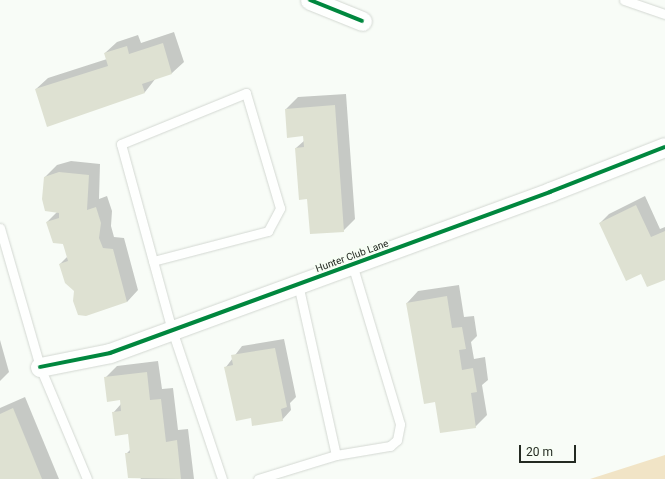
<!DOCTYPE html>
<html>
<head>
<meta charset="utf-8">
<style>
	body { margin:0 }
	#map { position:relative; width:665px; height:479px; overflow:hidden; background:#f8fcf7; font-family:Roboto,sans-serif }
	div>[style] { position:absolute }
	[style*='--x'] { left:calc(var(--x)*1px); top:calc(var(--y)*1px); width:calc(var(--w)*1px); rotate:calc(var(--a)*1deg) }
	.green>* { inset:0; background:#f1e4c6 }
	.shadow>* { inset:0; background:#0003 }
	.building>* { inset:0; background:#dee1d2 }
	.roads { filter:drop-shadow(0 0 1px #d3d8d2) drop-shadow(0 0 1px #d3d8d2) }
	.service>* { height:9px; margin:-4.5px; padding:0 4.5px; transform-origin:4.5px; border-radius:4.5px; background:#fefffe }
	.minor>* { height:19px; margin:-9.5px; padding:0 9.5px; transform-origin:9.5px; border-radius:9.5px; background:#fefffe }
	.cycleway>* { height:4px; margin:-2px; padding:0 2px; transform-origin:2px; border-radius:2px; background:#00873e }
	span { translate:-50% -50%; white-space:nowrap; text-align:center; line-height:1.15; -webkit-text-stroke:4px #f7fef5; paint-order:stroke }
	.street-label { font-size:10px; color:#242a22 }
	.scale { position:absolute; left:519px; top:445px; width:57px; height:18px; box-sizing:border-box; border:2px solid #242a22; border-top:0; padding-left:5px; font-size:12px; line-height:14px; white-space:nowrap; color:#242a22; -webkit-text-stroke:3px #f7fef5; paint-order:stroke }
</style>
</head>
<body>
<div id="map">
	<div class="green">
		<i style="clip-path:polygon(665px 455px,665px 479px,590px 479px)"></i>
	</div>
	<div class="shadow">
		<i style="clip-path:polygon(174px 32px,184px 62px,172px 73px,156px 78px,145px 92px,48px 125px,36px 89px,48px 78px,107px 59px,105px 53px,117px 42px,138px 35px,141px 43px)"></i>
		<i style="clip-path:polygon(346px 94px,355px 219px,343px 231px,308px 198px,296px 148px,305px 140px,304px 135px,286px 109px,298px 97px)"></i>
		<i style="clip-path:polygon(71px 161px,100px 164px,99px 199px,107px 196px,112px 211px,111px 226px,114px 237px,124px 238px,138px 290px,127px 302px,75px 291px,60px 264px,68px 256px,63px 243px,47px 222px,58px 211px,45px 177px,57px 165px)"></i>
		<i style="clip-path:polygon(645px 196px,660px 229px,665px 227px,665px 279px,641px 272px,600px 223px,609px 214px)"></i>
		<i style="clip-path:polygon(459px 285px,464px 317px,474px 316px,477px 336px,471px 342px,474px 359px,485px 357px,488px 380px,482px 385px,487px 415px,475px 427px,436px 401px,407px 303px,418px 291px)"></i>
		<i style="clip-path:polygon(284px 339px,296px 397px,290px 403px,291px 410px,282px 420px,252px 417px,226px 367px,242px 346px)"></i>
		<i style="clip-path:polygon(0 340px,9px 372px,0 381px)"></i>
		<i style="clip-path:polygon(158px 361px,162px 389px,173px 388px,178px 430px,188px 429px,194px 479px,141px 479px,126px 454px,131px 449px,129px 433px,113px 413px,121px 404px,121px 399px,105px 378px,117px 366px)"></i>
		<i style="clip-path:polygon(25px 397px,59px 479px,0 479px,0 408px)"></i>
	</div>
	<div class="building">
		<i style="clip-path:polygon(163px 43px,172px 74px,142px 84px,145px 93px,47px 127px,35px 89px,108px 66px,104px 53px,127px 46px,129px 54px)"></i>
		<i style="clip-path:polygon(335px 105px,344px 232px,310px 234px,307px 199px,299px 200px,295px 148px,304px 147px,303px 136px,287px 138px,285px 109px)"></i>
		<i style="clip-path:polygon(59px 172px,89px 175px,87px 210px,96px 207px,101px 223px,99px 238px,103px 248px,113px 249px,127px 302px,86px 316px,78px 315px,73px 301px,74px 291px,65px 283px,59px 264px,68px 261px,63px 244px,53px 243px,46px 222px,59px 218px,59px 213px,45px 211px,42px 199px,44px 177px)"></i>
		<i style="clip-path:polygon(636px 205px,651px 237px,665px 231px,665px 280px,647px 287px,641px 274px,626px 281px,599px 223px)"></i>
		<i style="clip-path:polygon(447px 296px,452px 328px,462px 327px,466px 349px,459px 350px,462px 370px,473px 368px,477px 392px,471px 393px,476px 428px,440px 433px,435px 402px,424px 404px,406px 303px)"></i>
		<i style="clip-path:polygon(275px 348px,287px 407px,281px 409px,283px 421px,252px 426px,251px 418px,236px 421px,224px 367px,233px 365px,231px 355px)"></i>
		<i style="clip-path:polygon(147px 372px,150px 400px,161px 399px,166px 442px,177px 440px,181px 479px,128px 478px,125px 453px,130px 453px,128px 434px,115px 436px,112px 412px,121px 411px,120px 400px,107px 402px,104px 377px)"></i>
		<i style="clip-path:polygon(13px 408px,27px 442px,42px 479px,0 479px,0 414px)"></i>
	</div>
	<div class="roads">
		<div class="service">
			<i style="--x:624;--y:0;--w:43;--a:18.9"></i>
			<i style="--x:0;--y:228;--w:145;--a:73.9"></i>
			<i style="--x:40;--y:367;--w:121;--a:67.2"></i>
			<i style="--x:153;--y:261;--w:119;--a:-14.6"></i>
			<i style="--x:268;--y:231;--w:26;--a:-62"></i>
			<i style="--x:280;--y:208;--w:120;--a:-106.5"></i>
			<i style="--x:246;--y:93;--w:135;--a:157.8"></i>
			<i style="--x:121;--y:144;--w:193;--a:74.7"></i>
			<i style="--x:172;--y:330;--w:157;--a:71.4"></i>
			<i style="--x:298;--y:284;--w:175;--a:77.5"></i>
			<i style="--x:258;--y:479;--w:82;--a:-17.1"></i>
			<i style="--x:336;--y:455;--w:55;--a:-9.5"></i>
			<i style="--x:390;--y:446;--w:9;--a:-41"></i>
			<i style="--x:397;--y:440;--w:16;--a:-79"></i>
			<i style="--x:400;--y:424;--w:167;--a:-106.7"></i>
		</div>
		<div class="minor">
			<i style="--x:310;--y:0;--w:56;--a:22"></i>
			<i style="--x:40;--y:367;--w:71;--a:-11.3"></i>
			<i style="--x:110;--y:353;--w:469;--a:-20.1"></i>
			<i style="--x:550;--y:192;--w:123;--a:-21.4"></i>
		</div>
	</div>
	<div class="cycleway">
		<i style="--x:310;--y:0;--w:56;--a:22"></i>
		<i style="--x:40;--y:367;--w:71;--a:-11.3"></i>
		<i style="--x:110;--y:353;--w:469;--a:-20.1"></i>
		<i style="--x:550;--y:192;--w:123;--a:-21.4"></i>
	</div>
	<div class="street-label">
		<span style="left:352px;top:256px;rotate:-20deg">Hunter Club Lane</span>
	</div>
	<div class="scale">20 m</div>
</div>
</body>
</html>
